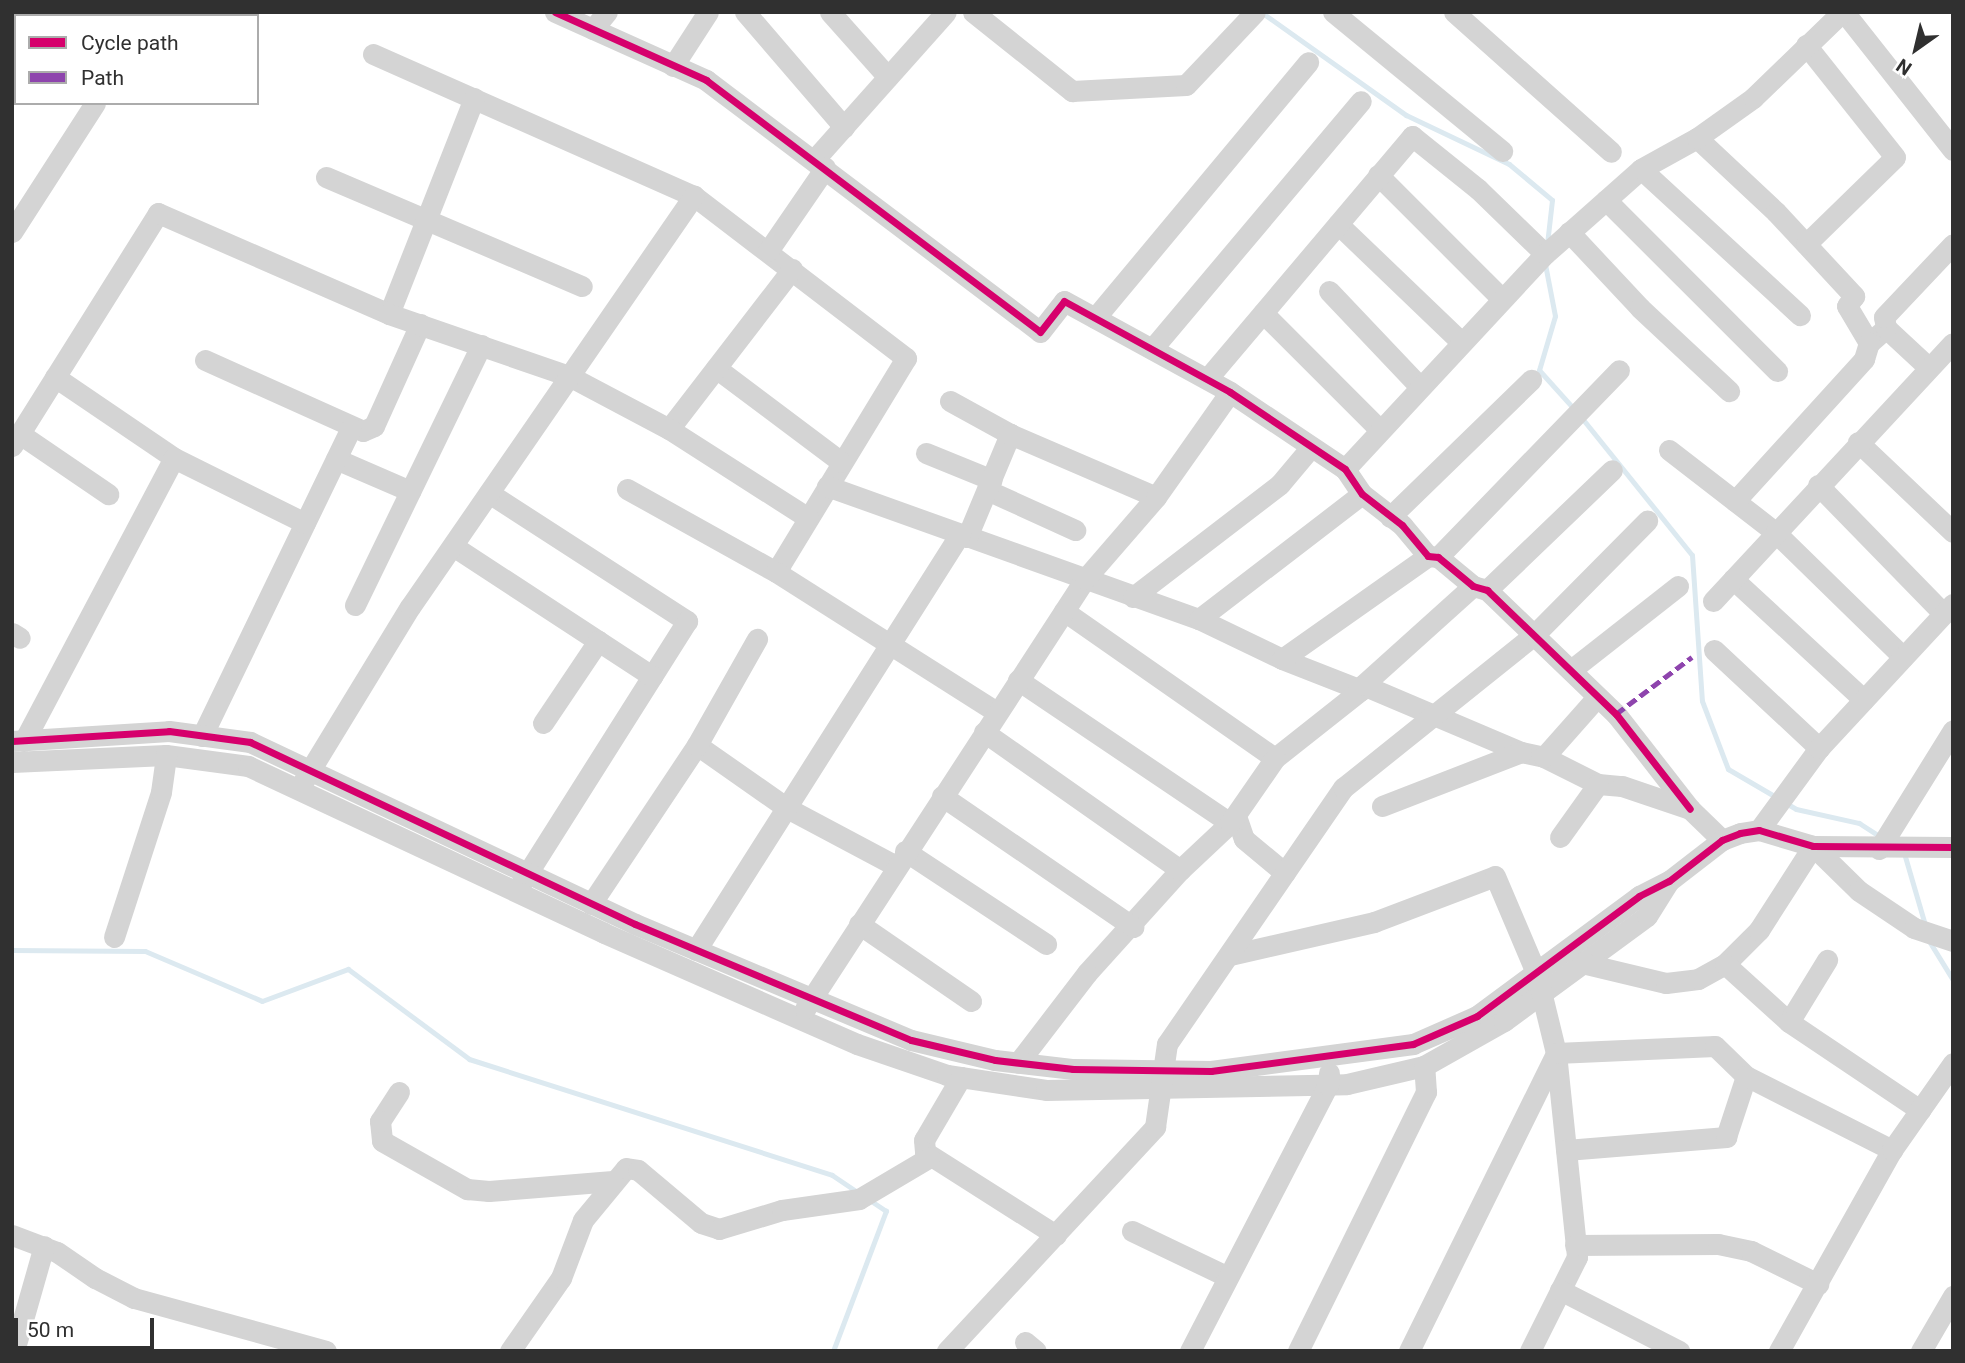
<!DOCTYPE html>
<html>
<head>
<meta charset="utf-8">
<style>
	body { margin:0 }
	#map { position:relative; width:1965px; height:1363px; overflow:hidden; background:#fff; font-family:Roboto,sans-serif }
	div>[style] { position:absolute }
	[style*='--x'] { left:calc(var(--x)*1px); top:calc(var(--y)*1px); width:calc(var(--w)*1px); rotate:calc(var(--a)*1deg) }
	.stream>* { height:5px; margin:-2.5px; padding:0 2.5px; transform-origin:2.5px; border-radius:2.5px; background:#dce9f0 }
	.minor>* { height:21px; margin:-10.5px; padding:0 10.5px; transform-origin:10.5px; border-radius:10.5px; background:#d4d4d4 }
	.quiet>* { height:5px; margin-top:-2.5px; transform-origin:0; background:repeating-linear-gradient(90deg,#8e44ad 0 10px,transparent 0 15px) }
	.cycleway>* { height:7px; margin:-3.5px; padding:0 3.5px; transform-origin:3.5px; border-radius:3.5px; background:#d6006c }
	span { translate:-50% -50%; white-space:nowrap; text-align:center; line-height:1.15; -webkit-text-stroke:7px #fff; paint-order:stroke }
	.frame { position:absolute; inset:0; border:14px solid #303030; pointer-events:none }
	.legend { position:absolute; left:14px; top:14px; width:245px; height:91px; box-sizing:border-box; background:#fff; border:2px solid #acacac; margin:0; padding:9px 12px; list-style:none; font-size:21px; color:#303030 }
	.legend li { display:flex; align-items:center; gap:14px; height:35px }
	.legend b { width:35px; border:2px solid #acacac }
	.north { position:absolute; left:1881px; top:14px; width:70px; height:70px; -webkit-text-stroke:5px #fff; paint-order:stroke; rotate:214deg; font-size:19px; font-weight:700; line-height:28px; text-align:center; color:#303030 }
	.north::after { content:''; display:block; margin:auto; width:24px; height:32px; background:#303030; clip-path:polygon(50% 0,100% 100%,50% 72%,0 100%) }
	.scale { position:absolute; left:14px; top:1318px; width:140px; height:32px; box-sizing:border-box; border:4px solid #303030; border-top:0; padding-left:9px; font-size:21px; line-height:24px; white-space:nowrap; color:#303030; -webkit-text-stroke:5px #fff; paint-order:stroke }
</style>
</head>
<body>
<div id="map">
	<div class="stream">
		<i style="--x:1261;--y:12;--w:178;--a:35.4"></i>
		<i style="--x:1406;--y:115;--w:114;--a:25.4"></i>
		<i style="--x:1509;--y:164;--w:56;--a:39.9"></i>
		<i style="--x:1552;--y:200;--w:44;--a:96.5"></i>
		<i style="--x:1545;--y:264;--w:53;--a:79.1"></i>
		<i style="--x:1555;--y:316;--w:56;--a:106.5"></i>
		<i style="--x:1539;--y:370;--w:52;--a:48.1"></i>
		<i style="--x:1581;--y:417;--w:177;--a:51.2"></i>
		<i style="--x:1692;--y:555;--w:146;--a:86.1"></i>
		<i style="--x:1702;--y:701;--w:73;--a:69.1"></i>
		<i style="--x:1728;--y:769;--w:56;--a:30.3"></i>
		<i style="--x:1784;--y:802;--w:14;--a:30"></i>
		<i style="--x:1796;--y:809;--w:65;--a:12.5"></i>
		<i style="--x:1859;--y:823;--w:27;--a:33"></i>
		<i style="--x:1904;--y:853;--w:75;--a:73.7"></i>
		<i style="--x:1929;--y:941;--w:46;--a:58.4"></i>
		<i style="--x:12;--y:950;--w:133;--a:0.4"></i>
		<i style="--x:145;--y:951;--w:127;--a:23.1"></i>
		<i style="--x:262;--y:1001;--w:92;--a:-20.4"></i>
		<i style="--x:348;--y:969;--w:151;--a:36.6"></i>
		<i style="--x:469;--y:1059;--w:381;--a:17.7"></i>
		<i style="--x:832;--y:1175;--w:30;--a:34"></i>
		<i style="--x:833;--y:1351;--w:150;--a:-69.3"></i>
		<i style="--x:886;--y:1211;--w:22;--a:-146"></i>
	</div>
	<div class="minor">
		<i style="--x:555;--y:12;--w:166;--a:24.2"></i>
		<i style="--x:706;--y:80;--w:418;--a:37"></i>
		<i style="--x:1040;--y:332;--w:39;--a:-52"></i>
		<i style="--x:1064;--y:301;--w:189;--a:28.7"></i>
		<i style="--x:1230;--y:392;--w:138;--a:33.8"></i>
		<i style="--x:1345;--y:469;--w:30;--a:56"></i>
		<i style="--x:1362;--y:494;--w:51;--a:37.8"></i>
		<i style="--x:1402;--y:525;--w:40;--a:50"></i>
		<i style="--x:1428;--y:556;--w:10;--a:6"></i>
		<i style="--x:1438;--y:557;--w:45;--a:39.6"></i>
		<i style="--x:1473;--y:586;--w:15;--a:16"></i>
		<i style="--x:1487;--y:590;--w:179;--a:43.9"></i>
		<i style="--x:1616;--y:714;--w:120;--a:52.1"></i>
		<i style="--x:745;--y:12;--w:152;--a:49.3"></i>
		<i style="--x:830;--y:12;--w:87;--a:48.3"></i>
		<i style="--x:973;--y:12;--w:127;--a:38.6"></i>
		<i style="--x:1072;--y:91;--w:114;--a:-3"></i>
		<i style="--x:1186;--y:85;--w:100;--a:-46.6"></i>
		<i style="--x:1333;--y:12;--w:219;--a:39.4"></i>
		<i style="--x:1454;--y:12;--w:210;--a:41.7"></i>
		<i style="--x:1844;--y:12;--w:176;--a:51.7"></i>
		<i style="--x:151;--y:16;--w:4;--a:-63"></i>
		<i style="--x:593;--y:29;--w:22;--a:-51"></i>
		<i style="--x:373;--y:54;--w:351;--a:23.9"></i>
		<i style="--x:694;--y:196;--w:267;--a:37.4"></i>
		<i style="--x:906;--y:358;--w:250;--a:121.3"></i>
		<i style="--x:673;--y:66;--w:64;--a:-57.1"></i>
		<i style="--x:1697;--y:138;--w:108;--a:43.1"></i>
		<i style="--x:1776;--y:212;--w:115;--a:47.1"></i>
		<i style="--x:1854;--y:296;--w:12;--a:125"></i>
		<i style="--x:1847;--y:306;--w:43;--a:59.3"></i>
		<i style="--x:1869;--y:343;--w:23;--a:-41"></i>
		<i style="--x:1886;--y:328;--w:57;--a:42.9"></i>
		<i style="--x:814;--y:160;--w:198;--a:-48.3"></i>
		<i style="--x:1641;--y:169;--w:216;--a:42.6"></i>
		<i style="--x:1378;--y:175;--w:174;--a:45"></i>
		<i style="--x:326;--y:177;--w:278;--a:23.1"></i>
		<i style="--x:1606;--y:200;--w:242;--a:45"></i>
		<i style="--x:1338;--y:224;--w:170;--a:43.8"></i>
		<i style="--x:12;--y:232;--w:153;--a:-57.2"></i>
		<i style="--x:1569;--y:232;--w:104;--a:46.9"></i>
		<i style="--x:1640;--y:308;--w:122;--a:43"></i>
		<i style="--x:1806;--y:244;--w:124;--a:-44.3"></i>
		<i style="--x:1895;--y:157;--w:143;--a:-128.5"></i>
		<i style="--x:768;--y:251;--w:101;--a:-55.5"></i>
		<i style="--x:1329;--y:291;--w:132;--a:46.5"></i>
		<i style="--x:1263;--y:313;--w:165;--a:45"></i>
		<i style="--x:389;--y:314;--w:232;--a:-68.5"></i>
		<i style="--x:1095;--y:318;--w:333;--a:-50.2"></i>
		<i style="--x:1886;--y:328;--w:11;--a:-100"></i>
		<i style="--x:1884;--y:317;--w:100;--a:-46.6"></i>
		<i style="--x:1152;--y:349;--w:324;--a:-49.9"></i>
		<i style="--x:205;--y:360;--w:173;--a:24.2"></i>
		<i style="--x:363;--y:431;--w:12;--a:-24"></i>
		<i style="--x:374;--y:426;--w:112;--a:-65.7"></i>
		<i style="--x:716;--y:368;--w:156;--a:36.9"></i>
		<i style="--x:55;--y:377;--w:144;--a:34.2"></i>
		<i style="--x:1207;--y:379;--w:318;--a:-49.8"></i>
		<i style="--x:1412;--y:136;--w:85;--a:38.8"></i>
		<i style="--x:1478;--y:189;--w:93;--a:44.1"></i>
		<i style="--x:950;--y:401;--w:68;--a:28.8"></i>
		<i style="--x:669;--y:429;--w:202;--a:-52.4"></i>
		<i style="--x:20;--y:434;--w:107;--a:34.3"></i>
		<i style="--x:1858;--y:442;--w:131;--a:43.5"></i>
		<i style="--x:12;--y:446;--w:275;--a:-57.9"></i>
		<i style="--x:158;--y:213;--w:252;--a:23.6"></i>
		<i style="--x:389;--y:314;--w:190;--a:19"></i>
		<i style="--x:569;--y:376;--w:113;--a:27.9"></i>
		<i style="--x:669;--y:429;--w:165;--a:32.6"></i>
		<i style="--x:1669;--y:450;--w:134;--a:37.7"></i>
		<i style="--x:1775;--y:532;--w:179;--a:44.3"></i>
		<i style="--x:926;--y:453;--w:71;--a:22.2"></i>
		<i style="--x:336;--y:459;--w:81;--a:23.4"></i>
		<i style="--x:1345;--y:469;--w:294;--a:-47.1"></i>
		<i style="--x:1545;--y:254;--w:128;--a:-41.5"></i>
		<i style="--x:1641;--y:169;--w:64;--a:-29"></i>
		<i style="--x:1697;--y:138;--w:69;--a:-35.5"></i>
		<i style="--x:1753;--y:98;--w:124;--a:-44"></i>
		<i style="--x:1818;--y:485;--w:180;--a:45.7"></i>
		<i style="--x:827;--y:486;--w:395;--a:19.7"></i>
		<i style="--x:1199;--y:619;--w:92;--a:25.7"></i>
		<i style="--x:1282;--y:659;--w:85;--a:21.4"></i>
		<i style="--x:1361;--y:690;--w:5;--a:-68"></i>
		<i style="--x:1363;--y:685;--w:172;--a:23"></i>
		<i style="--x:1521;--y:752;--w:24;--a:12"></i>
		<i style="--x:1544;--y:757;--w:60;--a:26.6"></i>
		<i style="--x:1598;--y:784;--w:24;--a:5"></i>
		<i style="--x:1622;--y:786;--w:72;--a:18.7"></i>
		<i style="--x:1690;--y:809;--w:45;--a:44.1"></i>
		<i style="--x:627;--y:489;--w:171;--a:29.1"></i>
		<i style="--x:776;--y:572;--w:262;--a:32.4"></i>
		<i style="--x:987;--y:490;--w:97;--a:24.4"></i>
		<i style="--x:489;--y:493;--w:236;--a:32.9"></i>
		<i style="--x:687;--y:621;--w:311;--a:122.3"></i>
		<i style="--x:1735;--y:501;--w:192;--a:-47.7"></i>
		<i style="--x:1864;--y:359;--w:17;--a:-73"></i>
		<i style="--x:1390;--y:517;--w:197;--a:-44.2"></i>
		<i style="--x:967;--y:537;--w:112;--a:-67.3"></i>
		<i style="--x:1010;--y:434;--w:159;--a:23.3"></i>
		<i style="--x:453;--y:546;--w:238;--a:33.2"></i>
		<i style="--x:1438;--y:557;--w:260;--a:-45.9"></i>
		<i style="--x:1733;--y:579;--w:178;--a:42.7"></i>
		<i style="--x:1487;--y:590;--w:173;--a:-43.8"></i>
		<i style="--x:1133;--y:597;--w:185;--a:-37.5"></i>
		<i style="--x:1280;--y:484;--w:48;--a:-50"></i>
		<i style="--x:1713;--y:601;--w:352;--a:-47.1"></i>
		<i style="--x:355;--y:605;--w:289;--a:-64.1"></i>
		<i style="--x:1064;--y:611;--w:257;--a:34.9"></i>
		<i style="--x:1275;--y:758;--w:110;--a:-38.3"></i>
		<i style="--x:1199;--y:619;--w:205;--a:-37.5"></i>
		<i style="--x:12;--y:633;--w:9;--a:32"></i>
		<i style="--x:1714;--y:650;--w:144;--a:43"></i>
		<i style="--x:1282;--y:659;--w:179;--a:-35.2"></i>
		<i style="--x:1571;--y:670;--w:136;--a:-38.1"></i>
		<i style="--x:1018;--y:680;--w:256;--a:34"></i>
		<i style="--x:1230;--y:823;--w:9;--a:-49"></i>
		<i style="--x:1236;--y:816;--w:24;--a:71"></i>
		<i style="--x:1244;--y:839;--w:53;--a:39.7"></i>
		<i style="--x:1363;--y:685;--w:148;--a:-42"></i>
		<i style="--x:543;--y:723;--w:99;--a:-56.1"></i>
		<i style="--x:984;--y:732;--w:240;--a:35.1"></i>
		<i style="--x:1180;--y:870;--w:139;--a:132.1"></i>
		<i style="--x:1087;--y:973;--w:113;--a:127.5"></i>
		<i style="--x:202;--y:736;--w:342;--a:-64.2"></i>
		<i style="--x:12;--y:741;--w:157;--a:-3.6"></i>
		<i style="--x:169;--y:731;--w:82;--a:7.7"></i>
		<i style="--x:250;--y:742;--w:426;--a:25.3"></i>
		<i style="--x:635;--y:924;--w:299;--a:22.8"></i>
		<i style="--x:911;--y:1040;--w:86;--a:13.4"></i>
		<i style="--x:995;--y:1060;--w:79;--a:6.6"></i>
		<i style="--x:1073;--y:1069;--w:138;--a:0.8"></i>
		<i style="--x:1211;--y:1071;--w:204;--a:-7.6"></i>
		<i style="--x:1413;--y:1044;--w:70;--a:-23.6"></i>
		<i style="--x:1477;--y:1016;--w:202;--a:-36.5"></i>
		<i style="--x:1639;--y:896;--w:34;--a:-27"></i>
		<i style="--x:1669;--y:881;--w:67;--a:-37.7"></i>
		<i style="--x:1722;--y:840;--w:19;--a:-21"></i>
		<i style="--x:1740;--y:833;--w:19;--a:-9"></i>
		<i style="--x:1759;--y:830;--w:56;--a:16.5"></i>
		<i style="--x:1813;--y:846;--w:140;--a:0.4"></i>
		<i style="--x:24;--y:741;--w:320;--a:-62.1"></i>
		<i style="--x:174;--y:458;--w:146;--a:26.4"></i>
		<i style="--x:697;--y:745;--w:110;--a:35"></i>
		<i style="--x:787;--y:808;--w:123;--a:28"></i>
		<i style="--x:1544;--y:757;--w:80;--a:-48.5"></i>
		<i style="--x:12;--y:762;--w:154;--a:-2.6"></i>
		<i style="--x:166;--y:755;--w:83;--a:7.6"></i>
		<i style="--x:248;--y:766;--w:393;--a:25.1"></i>
		<i style="--x:604;--y:933;--w:276;--a:23.7"></i>
		<i style="--x:857;--y:1044;--w:95;--a:19"></i>
		<i style="--x:947;--y:1075;--w:100;--a:8.6"></i>
		<i style="--x:1046;--y:1090;--w:301;--a:-1.1"></i>
		<i style="--x:1347;--y:1084;--w:79;--a:-13.2"></i>
		<i style="--x:1424;--y:1066;--w:92;--a:-29.4"></i>
		<i style="--x:1504;--y:1021;--w:177;--a:-36.3"></i>
		<i style="--x:1647;--y:916;--w:39;--a:-58"></i>
		<i style="--x:303;--y:782;--w:205;--a:-58.6"></i>
		<i style="--x:410;--y:607;--w:500;--a:-55.4"></i>
		<i style="--x:942;--y:796;--w:232;--a:34.4"></i>
		<i style="--x:1382;--y:806;--w:149;--a:-21.2"></i>
		<i style="--x:1759;--y:830;--w:102;--a:-53.8"></i>
		<i style="--x:1819;--y:748;--w:197;--a:-47.1"></i>
		<i style="--x:1560;--y:837;--w:65;--a:-54.4"></i>
		<i style="--x:1879;--y:849;--w:140;--a:-58.1"></i>
		<i style="--x:905;--y:851;--w:169;--a:33.4"></i>
		<i style="--x:1180;--y:870;--w:69;--a:-43.2"></i>
		<i style="--x:1230;--y:823;--w:79;--a:-55.3"></i>
		<i style="--x:591;--y:904;--w:191;--a:-56.3"></i>
		<i style="--x:697;--y:745;--w:122;--a:-60.5"></i>
		<i style="--x:859;--y:924;--w:136;--a:34.5"></i>
		<i style="--x:114;--y:937;--w:152;--a:-72"></i>
		<i style="--x:161;--y:792;--w:37;--a:-82"></i>
		<i style="--x:696;--y:950;--w:493;--a:-57.6"></i>
		<i style="--x:1230;--y:955;--w:148;--a:-12.9"></i>
		<i style="--x:1374;--y:922;--w:129;--a:-20.8"></i>
		<i style="--x:1495;--y:876;--w:108;--a:67"></i>
		<i style="--x:1537;--y:975;--w:80;--a:76.3"></i>
		<i style="--x:1556;--y:1053;--w:205;--a:84.1"></i>
		<i style="--x:1577;--y:1257;--w:105;--a:116.6"></i>
		<i style="--x:1582;--y:963;--w:86;--a:13.4"></i>
		<i style="--x:1666;--y:983;--w:32;--a:-7"></i>
		<i style="--x:1698;--y:979;--w:31;--a:-29"></i>
		<i style="--x:1725;--y:964;--w:48;--a:-45"></i>
		<i style="--x:1759;--y:930;--w:100;--a:-57.3"></i>
		<i style="--x:1813;--y:846;--w:64;--a:44.4"></i>
		<i style="--x:1859;--y:891;--w:66;--a:33.9"></i>
		<i style="--x:1914;--y:928;--w:41;--a:18.4"></i>
		<i style="--x:1725;--y:964;--w:86;--a:42.2"></i>
		<i style="--x:1789;--y:1022;--w:73;--a:-58.5"></i>
		<i style="--x:805;--y:1009;--w:513;--a:-56.93"></i>
		<i style="--x:1085;--y:579;--w:108;--a:-49.1"></i>
		<i style="--x:1156;--y:497;--w:128;--a:-54.8"></i>
		<i style="--x:1789;--y:1022;--w:158;--a:33.9"></i>
		<i style="--x:961;--y:1077;--w:73;--a:120.4"></i>
		<i style="--x:924;--y:1140;--w:12;--a:85"></i>
		<i style="--x:925;--y:1152;--w:155;--a:32.4"></i>
		<i style="--x:399;--y:1092;--w:35;--a:123"></i>
		<i style="--x:380;--y:1121;--w:20;--a:84"></i>
		<i style="--x:382;--y:1141;--w:98;--a:29.5"></i>
		<i style="--x:467;--y:1189;--w:22;--a:5"></i>
		<i style="--x:489;--y:1191;--w:124;--a:-4.6"></i>
		<i style="--x:1566;--y:1150;--w:161;--a:-4.6"></i>
		<i style="--x:1726;--y:1137;--w:64;--a:-71.8"></i>
		<i style="--x:1132;--y:1231;--w:106;--a:25.6"></i>
		<i style="--x:12;--y:1235;--w:48;--a:20.7"></i>
		<i style="--x:57;--y:1252;--w:46;--a:34.4"></i>
		<i style="--x:95;--y:1278;--w:44;--a:27.1"></i>
		<i style="--x:134;--y:1298;--w:199;--a:15.4"></i>
		<i style="--x:1575;--y:1245;--w:143;--a:-0.4"></i>
		<i style="--x:1718;--y:1244;--w:34;--a:12"></i>
		<i style="--x:1751;--y:1251;--w:75;--a:26.2"></i>
		<i style="--x:1560;--y:1290;--w:134;--a:27.1"></i>
		<i style="--x:1025;--y:1342;--w:14;--a:39"></i>
		<i style="--x:14;--y:1351;--w:109;--a:-74.1"></i>
		<i style="--x:510;--y:1351;--w:89;--a:-55.1"></i>
		<i style="--x:561;--y:1278;--w:62;--a:-69.2"></i>
		<i style="--x:583;--y:1220;--w:67;--a:-50.4"></i>
		<i style="--x:626;--y:1168;--w:12;--a:9"></i>
		<i style="--x:638;--y:1170;--w:82;--a:40.1"></i>
		<i style="--x:701;--y:1223;--w:19;--a:18"></i>
		<i style="--x:719;--y:1229;--w:66;--a:-16.8"></i>
		<i style="--x:782;--y:1210;--w:78;--a:-8.1"></i>
		<i style="--x:859;--y:1199;--w:82;--a:-30.6"></i>
		<i style="--x:947;--y:1351;--w:306;--a:-47.1"></i>
		<i style="--x:1155;--y:1127;--w:84;--a:-81.8"></i>
		<i style="--x:1167;--y:1044;--w:311;--a:-55.5"></i>
		<i style="--x:1343;--y:788;--w:245;--a:-38.7"></i>
		<i style="--x:1534;--y:635;--w:161;--a:-45.3"></i>
		<i style="--x:1190;--y:1351;--w:300;--a:-62.6"></i>
		<i style="--x:1328;--y:1085;--w:12;--a:-85"></i>
		<i style="--x:1298;--y:1351;--w:289;--a:-63.7"></i>
		<i style="--x:1426;--y:1092;--w:26;--a:-94"></i>
		<i style="--x:1409;--y:1351;--w:332;--a:-63.7"></i>
		<i style="--x:1556;--y:1053;--w:159;--a:-2.5"></i>
		<i style="--x:1715;--y:1046;--w:43;--a:44.1"></i>
		<i style="--x:1746;--y:1076;--w:164;--a:26.9"></i>
		<i style="--x:1779;--y:1351;--w:231;--a:-60.7"></i>
		<i style="--x:1892;--y:1150;--w:106;--a:-55"></i>
		<i style="--x:1921;--y:1351;--w:64;--a:-59.8"></i>
	</div>
	<div class="quiet">
		<i style="--x:1616;--y:714;--w:95;--a:-36.9"></i>
	</div>
	<div class="cycleway">
		<i style="--x:555;--y:12;--w:166;--a:24.2"></i>
		<i style="--x:706;--y:80;--w:418;--a:37"></i>
		<i style="--x:1040;--y:332;--w:39;--a:-52"></i>
		<i style="--x:1064;--y:301;--w:189;--a:28.7"></i>
		<i style="--x:1230;--y:392;--w:138;--a:33.8"></i>
		<i style="--x:1345;--y:469;--w:30;--a:56"></i>
		<i style="--x:1362;--y:494;--w:51;--a:37.8"></i>
		<i style="--x:1402;--y:525;--w:40;--a:50"></i>
		<i style="--x:1428;--y:556;--w:10;--a:6"></i>
		<i style="--x:1438;--y:557;--w:45;--a:39.6"></i>
		<i style="--x:1473;--y:586;--w:15;--a:16"></i>
		<i style="--x:1487;--y:590;--w:179;--a:43.9"></i>
		<i style="--x:1616;--y:714;--w:120;--a:52.1"></i>
		<i style="--x:12;--y:741;--w:157;--a:-3.6"></i>
		<i style="--x:169;--y:731;--w:82;--a:7.7"></i>
		<i style="--x:250;--y:742;--w:426;--a:25.3"></i>
		<i style="--x:635;--y:924;--w:299;--a:22.8"></i>
		<i style="--x:911;--y:1040;--w:86;--a:13.4"></i>
		<i style="--x:995;--y:1060;--w:79;--a:6.6"></i>
		<i style="--x:1073;--y:1069;--w:138;--a:0.8"></i>
		<i style="--x:1211;--y:1071;--w:204;--a:-7.6"></i>
		<i style="--x:1413;--y:1044;--w:70;--a:-23.6"></i>
		<i style="--x:1477;--y:1016;--w:202;--a:-36.5"></i>
		<i style="--x:1639;--y:896;--w:34;--a:-27"></i>
		<i style="--x:1669;--y:881;--w:67;--a:-37.7"></i>
		<i style="--x:1722;--y:840;--w:19;--a:-21"></i>
		<i style="--x:1740;--y:833;--w:19;--a:-9"></i>
		<i style="--x:1759;--y:830;--w:56;--a:16.5"></i>
		<i style="--x:1813;--y:846;--w:140;--a:0.4"></i>
	</div>
	<div class="frame"></div>
	<ul class="legend">
	<li><b style="height:9px;background:#d6006c"></b>Cycle path</li>
	<li><b style="height:9px;background:#8e44ad"></b>Path</li>
	</ul>
	<div class="north">N</div>
	<div class="scale">50 m</div>
</div>
</body>
</html>
